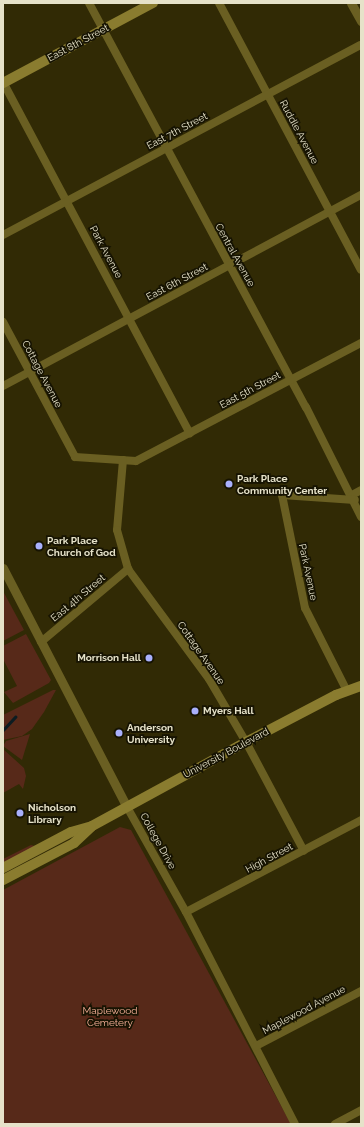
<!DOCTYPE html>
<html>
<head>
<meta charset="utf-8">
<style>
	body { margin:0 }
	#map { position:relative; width:364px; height:1127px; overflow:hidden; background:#312a05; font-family:Raleway,sans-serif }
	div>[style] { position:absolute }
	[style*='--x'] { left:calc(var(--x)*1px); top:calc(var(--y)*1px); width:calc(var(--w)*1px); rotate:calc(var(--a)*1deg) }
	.green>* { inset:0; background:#572919 }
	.stream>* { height:2.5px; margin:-1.25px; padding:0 1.25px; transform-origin:1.25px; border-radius:1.25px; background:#0c1c21 }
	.minor>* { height:8px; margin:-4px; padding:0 4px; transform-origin:4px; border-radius:4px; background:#6a5f22 }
	.tertiary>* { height:9px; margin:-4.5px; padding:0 4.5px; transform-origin:4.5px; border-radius:4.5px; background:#6a5f22 }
	.secondary>* { height:10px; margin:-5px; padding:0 5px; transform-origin:5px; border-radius:5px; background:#8a7c2f }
	.dots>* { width:11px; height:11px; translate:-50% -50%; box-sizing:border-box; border:2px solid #161302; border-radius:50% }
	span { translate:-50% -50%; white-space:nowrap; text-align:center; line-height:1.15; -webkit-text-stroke:3.5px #161302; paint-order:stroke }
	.street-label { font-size:10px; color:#e6e2c9 }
	.poi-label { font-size:10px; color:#e6e2c9; font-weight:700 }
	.left { translate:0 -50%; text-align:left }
	.right { translate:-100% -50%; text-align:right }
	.park-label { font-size:10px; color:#f9b29a }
	.frame { position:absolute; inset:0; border:4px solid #e6e2c9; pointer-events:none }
</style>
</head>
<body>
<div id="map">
	<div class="green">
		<i style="clip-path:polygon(3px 591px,24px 630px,3px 641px)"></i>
		<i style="clip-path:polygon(26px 634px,51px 680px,49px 683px,13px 703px,4px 692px,17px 686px,3px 659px,3px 646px)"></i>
		<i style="clip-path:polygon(53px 690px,56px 690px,44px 712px,32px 729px,22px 736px,3px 740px,3px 715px)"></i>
		<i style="clip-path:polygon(30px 734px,22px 760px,3px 746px,6px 741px)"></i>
		<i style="clip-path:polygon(3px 749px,24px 768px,26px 776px,23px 789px,19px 784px,3px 793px)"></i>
		<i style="clip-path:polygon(120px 827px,131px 830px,291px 1124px,3px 1124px,3px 890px)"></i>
		<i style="clip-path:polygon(31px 845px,35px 846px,3px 865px,3px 859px)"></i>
	</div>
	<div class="stream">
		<i style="--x:3;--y:730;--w:18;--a:-47"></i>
	</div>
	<div class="minor">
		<i style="--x:89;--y:3;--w:459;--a:61.8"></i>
		<i style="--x:306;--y:407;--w:123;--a:63.4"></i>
		<i style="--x:219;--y:3;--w:302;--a:62"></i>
		<i style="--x:3;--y:82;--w:398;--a:62"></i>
		<i style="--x:3;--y:235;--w:405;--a:-28"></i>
		<i style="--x:3;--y:322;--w:153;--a:61.9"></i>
		<i style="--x:75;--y:457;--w:61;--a:3.8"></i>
		<i style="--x:136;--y:461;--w:254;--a:-27.7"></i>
		<i style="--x:3;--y:386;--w:406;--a:-28.1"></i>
		<i style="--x:123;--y:460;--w:70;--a:94.9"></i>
		<i style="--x:117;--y:530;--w:41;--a:74.2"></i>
		<i style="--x:128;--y:569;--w:137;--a:53.6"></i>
		<i style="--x:209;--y:679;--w:73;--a:59.6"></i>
		<i style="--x:246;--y:742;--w:123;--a:62"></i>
		<i style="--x:352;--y:495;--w:10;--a:-29"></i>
		<i style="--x:41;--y:642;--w:114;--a:-40"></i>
		<i style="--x:347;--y:691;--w:93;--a:-116.8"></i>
		<i style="--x:305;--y:608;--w:115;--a:-101.5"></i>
		<i style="--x:282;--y:495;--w:73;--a:3.9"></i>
		<i style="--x:127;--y:807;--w:120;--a:60.7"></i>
		<i style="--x:186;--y:912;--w:238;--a:62.8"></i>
		<i style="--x:186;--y:912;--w:198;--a:-27.7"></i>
		<i style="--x:256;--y:1046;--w:119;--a:-27.6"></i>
		<i style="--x:335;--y:1124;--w:30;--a:-28"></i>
	</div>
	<div class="tertiary">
		<i style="--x:351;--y:3;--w:21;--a:61"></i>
		<i style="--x:3;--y:568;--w:269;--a:62.6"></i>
	</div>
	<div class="secondary">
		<i style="--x:3;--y:83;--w:170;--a:-28.1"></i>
		<i style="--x:3;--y:868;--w:77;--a:-27.9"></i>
		<i style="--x:71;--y:832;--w:22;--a:-16"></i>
		<i style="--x:92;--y:826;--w:175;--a:-28.6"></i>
		<i style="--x:246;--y:742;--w:102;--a:-27.6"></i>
		<i style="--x:336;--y:695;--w:27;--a:-20"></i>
		<i style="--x:3;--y:880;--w:80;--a:-27.5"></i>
		<i style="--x:74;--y:843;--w:23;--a:-43"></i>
	</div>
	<div class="dots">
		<i style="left:229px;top:484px;background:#a9b0fc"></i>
		<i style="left:39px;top:546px;background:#a9b0fc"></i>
		<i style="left:149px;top:658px;background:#a9b0fc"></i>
		<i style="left:195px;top:711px;background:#a9b0fc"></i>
		<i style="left:119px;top:733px;background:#a9b0fc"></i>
		<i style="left:20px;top:813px;background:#a9b0fc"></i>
	</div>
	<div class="street-label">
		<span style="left:78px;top:43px;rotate:-28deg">East 8th Street</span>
		<span style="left:177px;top:131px;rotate:-28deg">East 7th Street</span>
		<span style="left:299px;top:132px;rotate:62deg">Ruddle Avenue</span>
		<span style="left:106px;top:252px;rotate:62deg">Park Avenue</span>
		<span style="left:235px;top:255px;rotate:61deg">Central Avenue</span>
		<span style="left:177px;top:282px;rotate:-28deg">East 6th Street</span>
		<span style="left:42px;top:374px;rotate:62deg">Cottage Avenue</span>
		<span style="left:250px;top:390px;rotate:-28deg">East 5th Street</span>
		<span style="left:308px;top:572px;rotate:78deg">Park Avenue</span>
		<span style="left:78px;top:598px;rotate:-40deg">East 4th Street</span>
		<span style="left:201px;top:653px;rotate:55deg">Cottage Avenue</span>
		<span style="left:226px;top:753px;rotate:-28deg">University Boulevard</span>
		<span style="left:158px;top:841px;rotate:61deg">College Drive</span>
		<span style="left:269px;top:858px;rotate:-28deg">High Street</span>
		<span style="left:304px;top:1010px;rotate:-28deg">Maplewood Avenue</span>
	</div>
	<div class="poi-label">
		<span class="left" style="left:237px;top:484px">Park Place<br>Community Center</span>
		<span class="left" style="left:47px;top:546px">Park Place<br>Church of God</span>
		<span class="right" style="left:141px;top:658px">Morrison Hall</span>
		<span class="left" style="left:203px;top:711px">Myers Hall</span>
		<span class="left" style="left:127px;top:733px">Anderson<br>University</span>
		<span class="left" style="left:28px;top:813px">Nicholson<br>Library</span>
	</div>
	<div class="park-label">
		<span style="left:110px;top:1016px">Maplewood<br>Cemetery</span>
	</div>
	<div class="frame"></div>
</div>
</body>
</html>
